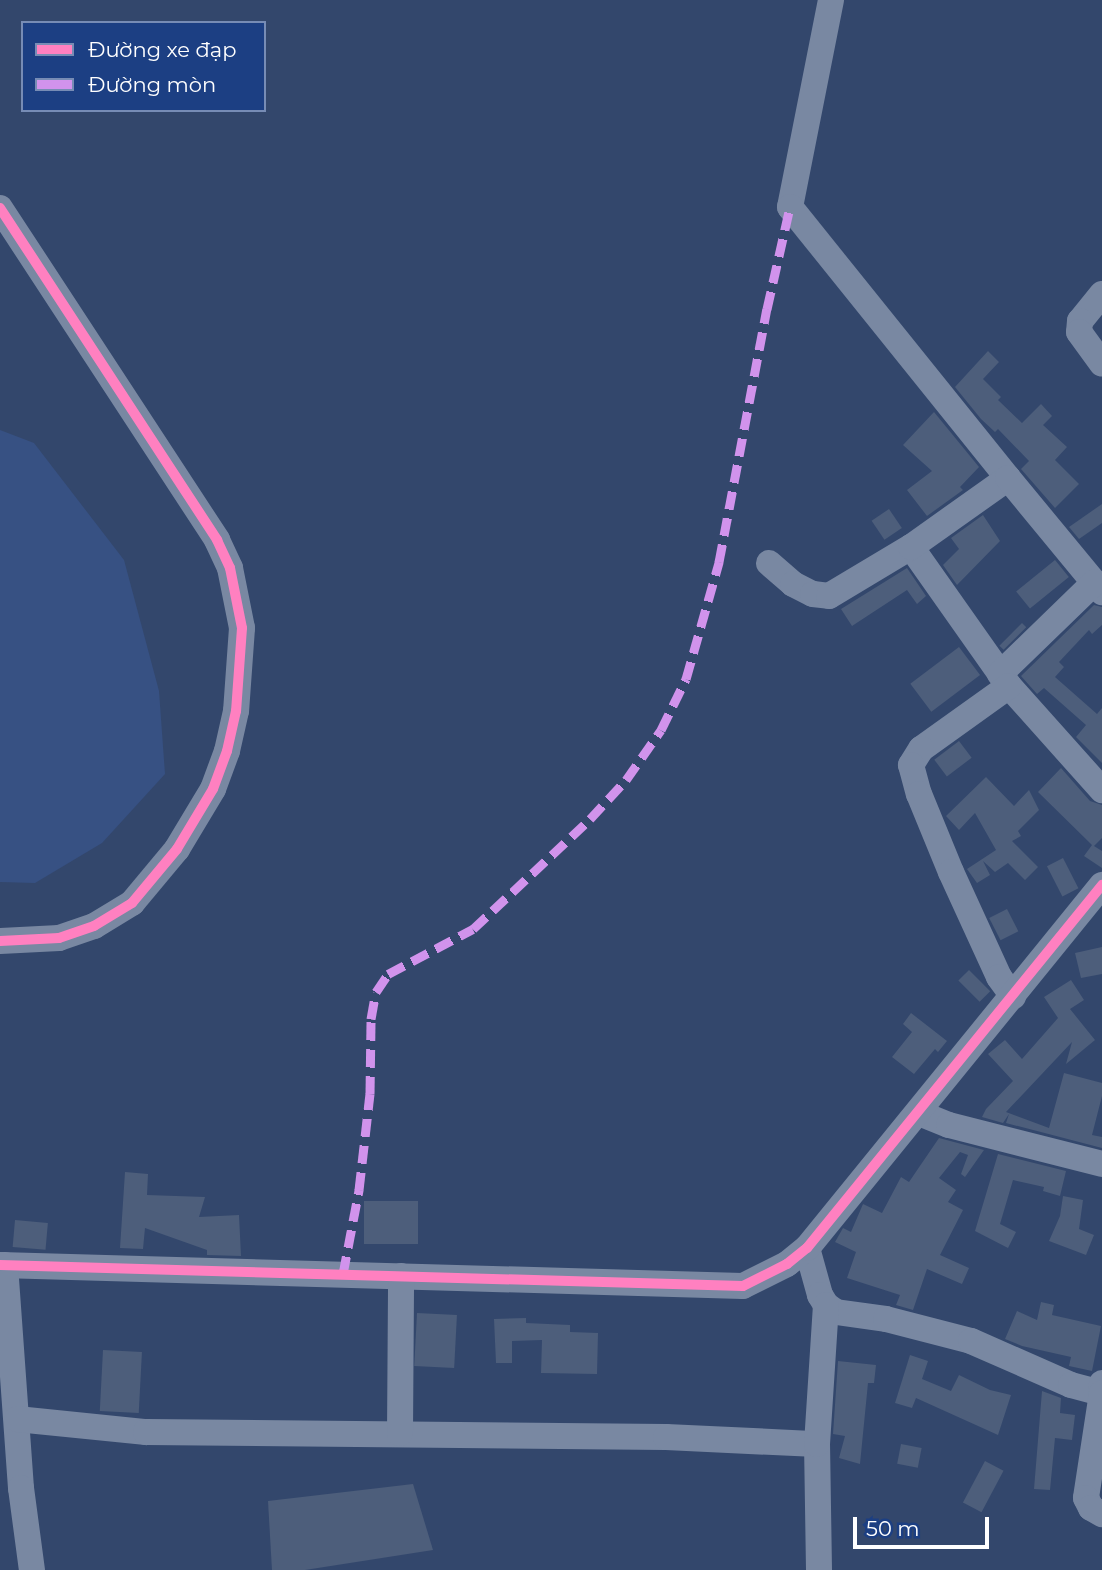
<!DOCTYPE html>
<html>
<head>
<meta charset="utf-8">
<style>
	body { margin:0 }
	#map { position:relative; width:1102px; height:1570px; overflow:hidden; background:#33476c; font-family:Montserrat,sans-serif }
	div>[style] { position:absolute }
	[style*='--x'] { left:calc(var(--x)*1px); top:calc(var(--y)*1px); width:calc(var(--w)*1px); rotate:calc(var(--a)*1deg) }
	.water>* { inset:0; background:#375183 }
	.building>* { inset:0; background:#4d5e7b; transform-origin:0 0 }
	.minor>* { height:26px; margin:-13px; padding:0 13px; transform-origin:13px; border-radius:13px; background:#7988a2 }
	.quiet>* { height:9px; margin-top:-4.5px; transform-origin:0; background:repeating-linear-gradient(90deg,#d193ec 0 18px,transparent 0 27px) }
	.cycleway>* { height:10px; margin:-5px; padding:0 5px; transform-origin:5px; border-radius:5px; background:#ff80c0 }
	span { translate:-50% -50%; white-space:nowrap; text-align:center; line-height:1.15; -webkit-text-stroke:5px #1c3f83; paint-order:stroke }
	.legend { position:absolute; left:21px; top:21px; width:245px; height:91px; box-sizing:border-box; background:#1c3f83; border:2px solid #778cb5; margin:0; padding:9px 12px; list-style:none; font-size:21px; color:#fff }
	.legend li { display:flex; align-items:center; gap:14px; height:35px }
	.legend b { width:35px; border:2px solid #778cb5 }
	.scale { position:absolute; left:853px; top:1517px; width:136px; height:32px; box-sizing:border-box; border:4px solid #fff; border-top:0; padding-left:9px; font-size:21px; line-height:24px; white-space:nowrap; color:#fff; -webkit-text-stroke:5px #1c3f83; paint-order:stroke }
</style>
</head>
<body>
<div id="map">
	<div class="water">
		<i style="clip-path:polygon(0 430px,34px 443px,124px 560px,159px 691px,165px 774px,102px 843px,35px 883px,0 882px)"></i>
	</div>
	<div class="building">
		<i style="clip-path:polygon(988px 351px,999px 362px,983px 379px,1001px 397px,998px 400px,1022px 423px,1041px 404px,1052px 416px,1043px 425px,1067px 447px,1055px 460px,1079px 484px,1055px 508px,1021px 469px,1029px 461px,998px 429px,995px 432px,981px 419px,955px 387px)"></i>
		<i style="clip-path:polygon(934px 412px,979px 467px,960px 487px,963px 490px,927px 516px,907px 490px,932px 471px,903px 445px)"></i>
		<i style="clip-path:polygon(1102px 504px,1102px 523px,1079px 539px,1069px 527px)"></i>
		<i style="left:889px;top:509px;width:23px;height:21px;rotate:56deg"></i>
		<i style="clip-path:polygon(983px 515px,1000px 541px,957px 585px,943px 565px,959px 549px,951px 538px)"></i>
		<i style="left:1055px;top:560px;width:22px;height:50px;rotate:51deg"></i>
		<i style="clip-path:polygon(907px 568px,926px 596px,917px 604px,907px 590px,852px 626px,841px 609px)"></i>
		<i style="clip-path:polygon(1094px 605px,1102px 607px,1102px 625px,1092px 634px,1089px 630px,1059px 662px,1064px 667px,1055px 677px,1097px 714px,1102px 708px,1102px 763px,1076px 737px,1086px 725px,1044px 688px,1037px 694px,1021px 676px)"></i>
		<i style="left:1022px;top:623px;width:6px;height:32px;rotate:45deg"></i>
		<i style="left:959px;top:647px;width:35px;height:61px;rotate:53deg"></i>
		<i style="left:959px;top:741px;width:21px;height:31px;rotate:53deg"></i>
		<i style="clip-path:polygon(1061px 768px,1090px 801px,1102px 805px,1102px 838px,1094px 846px,1102px 851px,1102px 868px,1084px 856px,1092px 845px,1038px 792px)"></i>
		<i style="clip-path:polygon(986px 777px,1014px 806px,1029px 790px,1039px 810px,1018px 831px,1021px 836px,1012px 841px,1038px 867px,1025px 880px,1008px 863px,995px 872px,983px 861px,990px 875px,977px 883px,967px 869px,996px 850px,975px 813px,959px 830px,946px 816px)"></i>
		<i style="left:1063px;top:858px;width:34px;height:18px;rotate:63deg"></i>
		<i style="left:1007px;top:909px;width:25px;height:20px;rotate:63deg"></i>
		<i style="clip-path:polygon(1102px 947px,1102px 974px,1081px 978px,1075px 953px)"></i>
		<i style="left:969px;top:970px;width:30px;height:15px;rotate:45deg"></i>
		<i style="clip-path:polygon(1071px 980px,1084px 1000px,1070px 1009px,1095px 1040px,1066px 1064px,1072px 1042px,1006px 1112px,1049px 1128px,1064px 1073px,1102px 1083px,1102px 1096px,1092px 1135px,1102px 1137px,1102px 1148px,1006px 1123px,1009px 1114px,1003px 1123px,982px 1117px,986px 1109px,1013px 1081px,988px 1054px,1005px 1040px,1022px 1059px,1058px 1018px,1044px 997px)"></i>
		<i style="clip-path:polygon(911px 1013px,947px 1041px,938px 1052px,935px 1049px,914px 1074px,892px 1057px,912px 1032px,903px 1024px)"></i>
		<i style="clip-path:polygon(939px 1138px,984px 1150px,965px 1177px,961px 1174px,968px 1155px,960px 1152px,939px 1178px,956px 1190px,948px 1202px,963px 1210px,940px 1255px,969px 1268px,962px 1284px,927px 1269px,913px 1310px,896px 1305px,900px 1295px,847px 1278px,856px 1252px,835px 1242px,843px 1228px,851px 1232px,863px 1204px,882px 1213px,901px 1177px,909px 1182px)"></i>
		<i style="clip-path:polygon(998px 1154px,1066px 1171px,1060px 1196px,1043px 1191px,1044px 1187px,1013px 1180px,1000px 1224px,1016px 1232px,1008px 1248px,975px 1231px)"></i>
		<i style="clip-path:polygon(125px 1172px,148px 1174px,147px 1195px,205px 1197px,199px 1217px,239px 1215px,241px 1256px,207px 1255px,207px 1250px,145px 1228px,143px 1249px,120px 1248px)"></i>
		<i style="clip-path:polygon(1063px 1196px,1083px 1200px,1079px 1229px,1094px 1235px,1086px 1255px,1049px 1241px,1060px 1216px)"></i>
		<i style="left:364px;top:1201px;width:54px;height:43px"></i>
		<i style="left:15px;top:1220px;width:33px;height:27px;rotate:5deg"></i>
		<i style="clip-path:polygon(1041px 1302px,1054px 1305px,1052px 1315px,1101px 1326px,1092px 1371px,1069px 1366px,1071px 1357px,1022px 1346px,1005px 1339px,1017px 1311px,1037px 1320px)"></i>
		<i style="left:417px;top:1313px;width:40px;height:53px;rotate:3deg"></i>
		<i style="clip-path:polygon(526px 1318px,526px 1323px,570px 1325px,570px 1332px,598px 1333px,597px 1374px,541px 1373px,542px 1340px,512px 1341px,512px 1363px,496px 1363px,494px 1319px)"></i>
		<i style="left:103px;top:1350px;width:39px;height:61px;rotate:3deg"></i>
		<i style="clip-path:polygon(910px 1355px,928px 1361px,922px 1379px,951px 1391px,959px 1375px,990px 1390px,1011px 1395px,998px 1435px,916px 1398px,912px 1408px,895px 1403px)"></i>
		<i style="clip-path:polygon(838px 1361px,876px 1365px,874px 1383px,868px 1383px,860px 1464px,839px 1458px,845px 1436px,833px 1434px)"></i>
		<i style="clip-path:polygon(1042px 1391px,1061px 1398px,1060px 1413px,1075px 1415px,1072px 1440px,1055px 1438px,1050px 1490px,1034px 1489px)"></i>
		<i style="left:901px;top:1444px;width:21px;height:20px;rotate:11deg"></i>
		<i style="left:985px;top:1461px;width:21px;height:47px;rotate:28deg"></i>
		<i style="clip-path:polygon(413px 1484px,433px 1550px,305px 1570px,272px 1570px,268px 1501px)"></i>
	</div>
	<div class="minor">
		<i style="--x:831;--y:0;--w:211;--a:101.2"></i>
		<i style="--x:790;--y:207;--w:348;--a:51.2"></i>
		<i style="--x:0;--y:208;--w:397;--a:56.8"></i>
		<i style="--x:217;--y:540;--w:31;--a:65"></i>
		<i style="--x:230;--y:568;--w:61;--a:78.7"></i>
		<i style="--x:242;--y:628;--w:83;--a:94.1"></i>
		<i style="--x:236;--y:711;--w:41;--a:102.7"></i>
		<i style="--x:227;--y:751;--w:40;--a:110.2"></i>
		<i style="--x:213;--y:789;--w:70;--a:121"></i>
		<i style="--x:177;--y:849;--w:70;--a:129.8"></i>
		<i style="--x:132;--y:903;--w:44;--a:148.8"></i>
		<i style="--x:94;--y:926;--w:37;--a:161"></i>
		<i style="--x:59;--y:938;--w:59;--a:177.1"></i>
		<i style="--x:1102;--y:294;--w:35;--a:129"></i>
		<i style="--x:1080;--y:321;--w:11;--a:95"></i>
		<i style="--x:1079;--y:332;--w:39;--a:54"></i>
		<i style="--x:911;--y:547;--w:170;--a:54.8"></i>
		<i style="--x:1009;--y:686;--w:140;--a:48.2"></i>
		<i style="--x:769;--y:563;--w:32;--a:41"></i>
		<i style="--x:793;--y:584;--w:22;--a:27"></i>
		<i style="--x:813;--y:594;--w:16;--a:7"></i>
		<i style="--x:829;--y:596;--w:96;--a:-30.9"></i>
		<i style="--x:911;--y:547;--w:119;--a:-35.4"></i>
		<i style="--x:1008;--y:478;--w:148;--a:50.5"></i>
		<i style="--x:1000;--y:674;--w:132;--a:-44.1"></i>
		<i style="--x:1009;--y:686;--w:108;--a:144.4"></i>
		<i style="--x:921;--y:749;--w:19;--a:122"></i>
		<i style="--x:911;--y:765;--w:30;--a:75"></i>
		<i style="--x:919;--y:794;--w:84;--a:67.7"></i>
		<i style="--x:951;--y:872;--w:115;--a:65.4"></i>
		<i style="--x:999;--y:977;--w:24;--a:54"></i>
		<i style="--x:919;--y:1113;--w:32;--a:22"></i>
		<i style="--x:949;--y:1125;--w:158;--a:14.3"></i>
		<i style="--x:807;--y:1248;--w:49;--a:74.5"></i>
		<i style="--x:820;--y:1295;--w:12;--a:59"></i>
		<i style="--x:826;--y:1305;--w:12;--a:35"></i>
		<i style="--x:836;--y:1312;--w:50;--a:8"></i>
		<i style="--x:886;--y:1319;--w:88;--a:14.5"></i>
		<i style="--x:971;--y:1341;--w:109;--a:23.7"></i>
		<i style="--x:1071;--y:1385;--w:31;--a:15"></i>
		<i style="--x:1101;--y:1393;--w:10;--a:-84"></i>
		<i style="--x:0;--y:1265;--w:743;--a:1.62"></i>
		<i style="--x:743;--y:1286;--w:49;--a:-26.6"></i>
		<i style="--x:787;--y:1264;--w:26;--a:-39"></i>
		<i style="--x:807;--y:1248;--w:468;--a:-50.9"></i>
		<i style="--x:5;--y:1265;--w:224;--a:85.9"></i>
		<i style="--x:21;--y:1488;--w:83;--a:82.4"></i>
		<i style="--x:1102;--y:1393;--w:106;--a:98.7"></i>
		<i style="--x:1086;--y:1498;--w:11;--a:63"></i>
		<i style="--x:1091;--y:1508;--w:13;--a:29"></i>
		<i style="--x:17;--y:1419;--w:130;--a:5.8"></i>
		<i style="--x:146;--y:1432;--w:520;--a:0.55"></i>
		<i style="--x:666;--y:1437;--w:151;--a:2.7"></i>
		<i style="--x:400;--y:1433;--w:157;--a:-89.6"></i>
		<i style="--x:819;--y:1570;--w:126;--a:-90.9"></i>
		<i style="--x:817;--y:1444;--w:139;--a:-86.3"></i>
	</div>
	<div class="quiet">
		<i style="--x:343;--y:1274;--w:86;--a:-79.2"></i>
		<i style="--x:359;--y:1190;--w:97;--a:-83.5"></i>
		<i style="--x:370;--y:1094;--w:75;--a:-89.2"></i>
		<i style="--x:371;--y:1019;--w:27;--a:-80"></i>
		<i style="--x:376;--y:992;--w:22;--a:-56"></i>
		<i style="--x:388;--y:974;--w:96;--a:-27.9"></i>
		<i style="--x:473;--y:929;--w:161;--a:-43.2"></i>
		<i style="--x:590;--y:819;--w:53;--a:-47.3"></i>
		<i style="--x:626;--y:780;--w:61;--a:-55"></i>
		<i style="--x:661;--y:730;--w:57;--a:-63.9"></i>
		<i style="--x:686;--y:679;--w:122;--a:-74.2"></i>
		<i style="--x:719;--y:562;--w:258;--a:-79.3"></i>
		<i style="--x:767;--y:309;--w:105;--a:-77.3"></i>
	</div>
	<div class="cycleway">
		<i style="--x:0;--y:208;--w:397;--a:56.8"></i>
		<i style="--x:217;--y:540;--w:31;--a:65"></i>
		<i style="--x:230;--y:568;--w:61;--a:78.7"></i>
		<i style="--x:242;--y:628;--w:83;--a:94.1"></i>
		<i style="--x:236;--y:711;--w:41;--a:102.7"></i>
		<i style="--x:227;--y:751;--w:40;--a:110.2"></i>
		<i style="--x:213;--y:789;--w:70;--a:121"></i>
		<i style="--x:177;--y:849;--w:70;--a:129.8"></i>
		<i style="--x:132;--y:903;--w:44;--a:148.8"></i>
		<i style="--x:94;--y:926;--w:37;--a:161"></i>
		<i style="--x:59;--y:938;--w:59;--a:177.1"></i>
		<i style="--x:0;--y:1265;--w:743;--a:1.62"></i>
		<i style="--x:743;--y:1286;--w:49;--a:-26.6"></i>
		<i style="--x:787;--y:1264;--w:26;--a:-39"></i>
		<i style="--x:807;--y:1248;--w:468;--a:-50.9"></i>
	</div>
	<ul class="legend">
	<li><b style="height:9px;background:#ff80c0"></b>Đường xe đạp</li>
	<li><b style="height:9px;background:#d193ec"></b>Đường mòn</li>
	</ul>
	<div class="scale">50 m</div>
</div>
</body>
</html>
